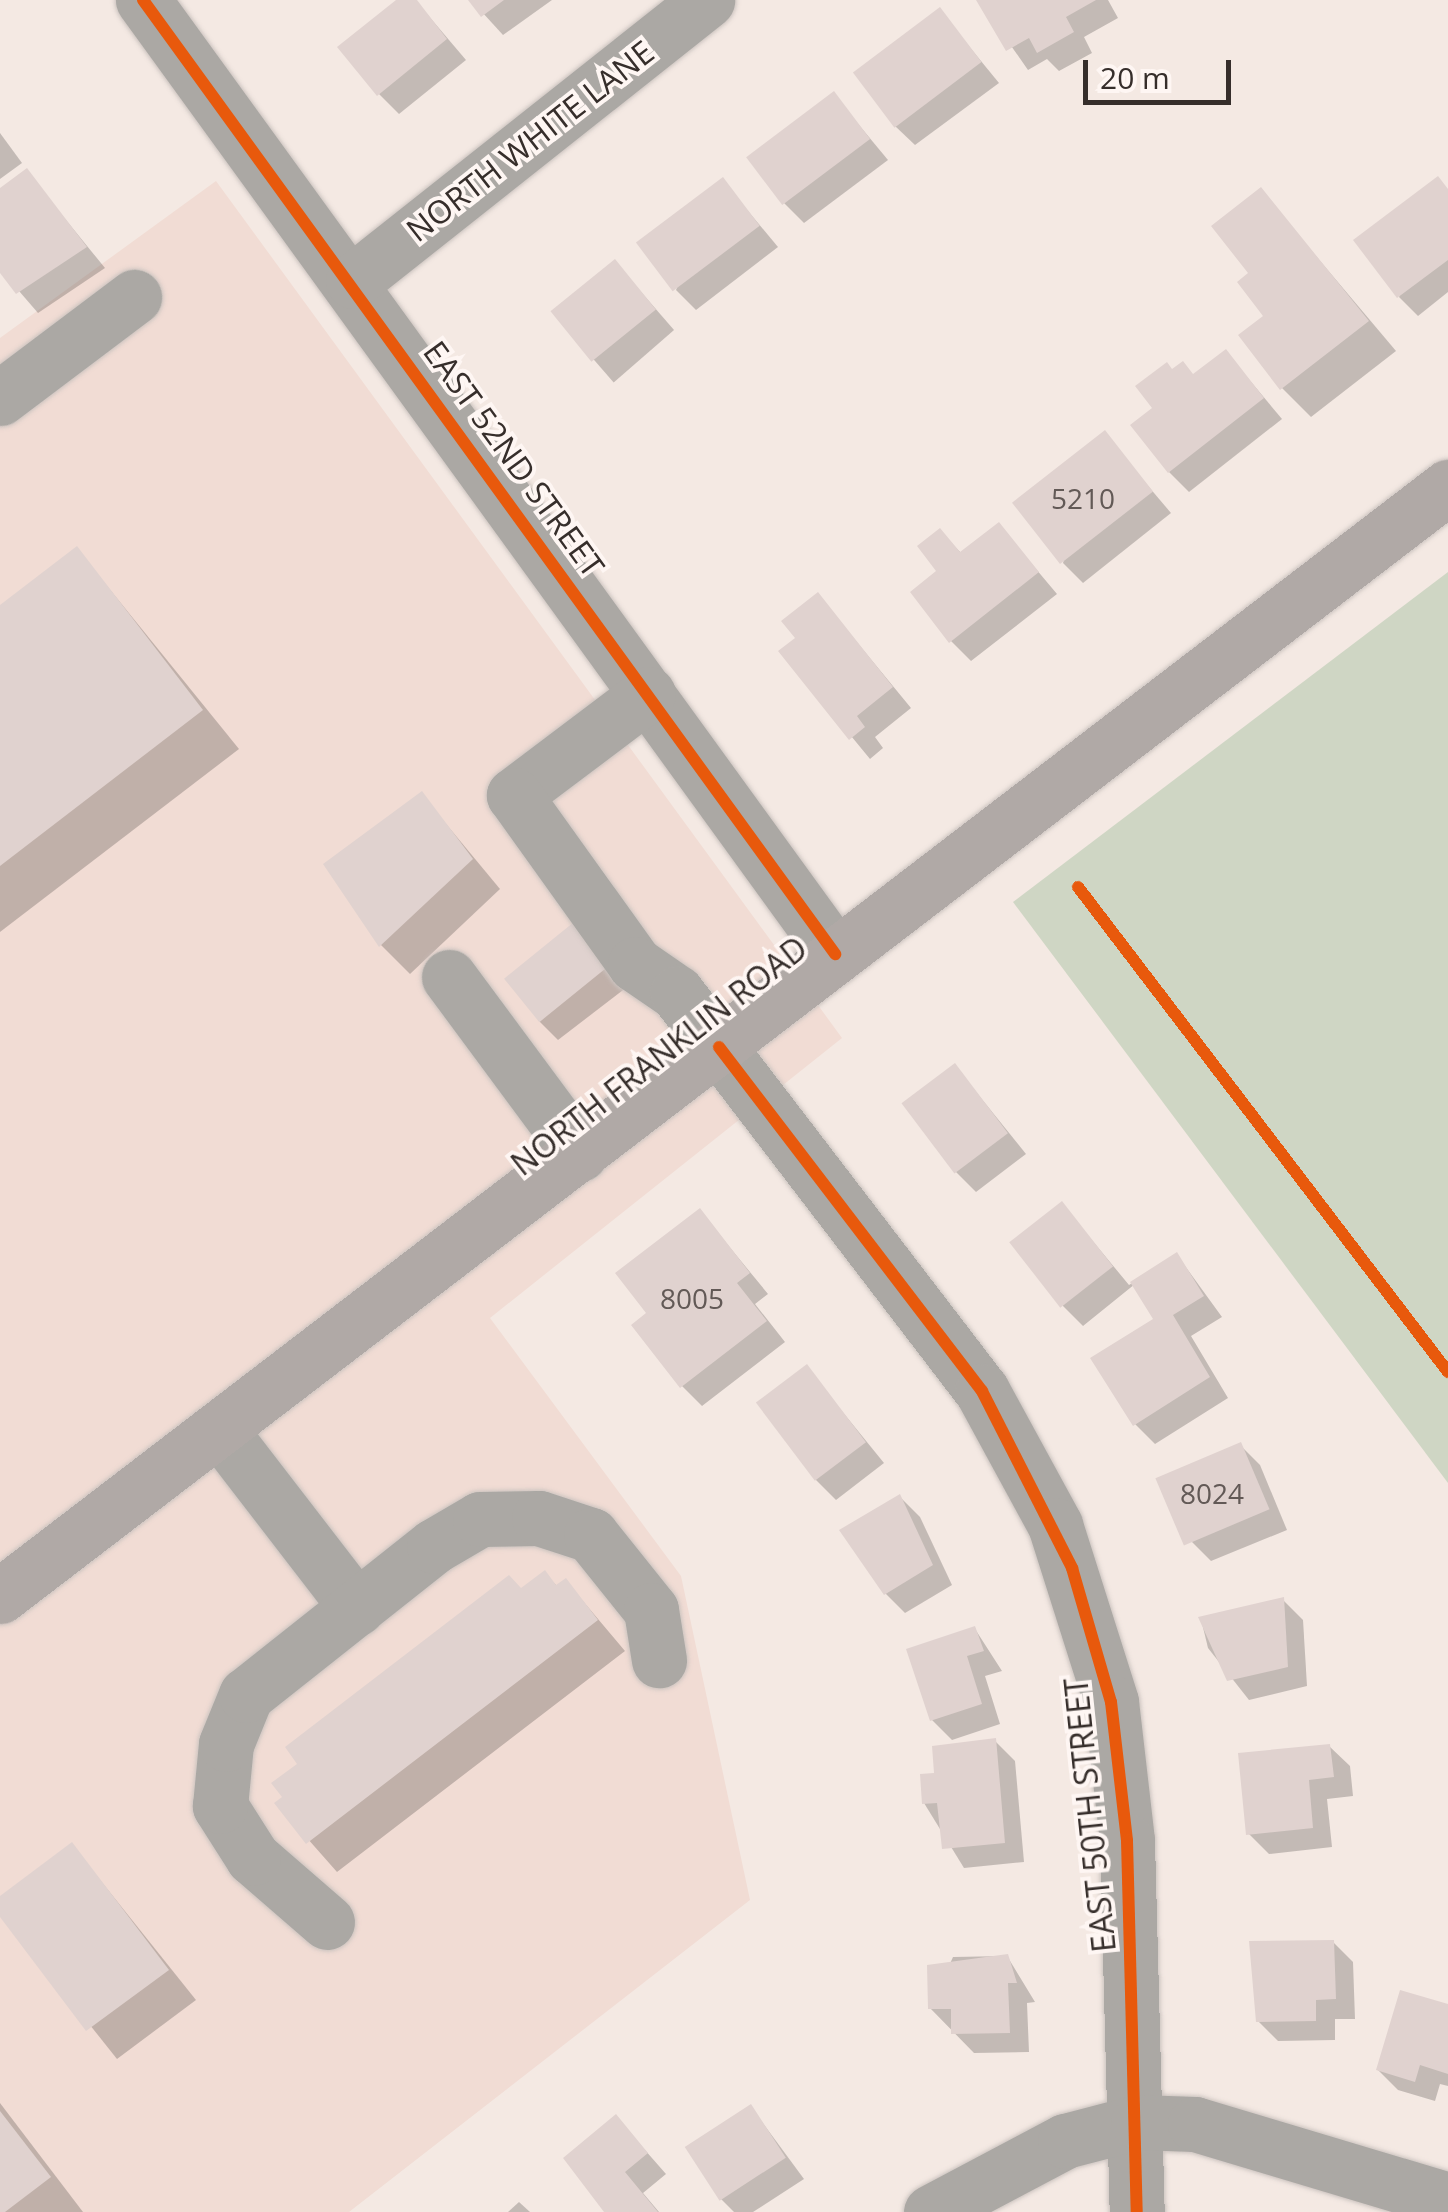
<!DOCTYPE html>
<html>
<head>
<meta charset="utf-8">
<style>
	body { margin:0 }
	#map { position:relative; width:1448px; height:2212px; overflow:hidden; background:#f4e9e3; font-family:"Open Sans",sans-serif }
	div>[style] { position:absolute }
	[style*='--x'] { left:calc(var(--x)*1px); top:calc(var(--y)*1px); width:calc(var(--w)*1px); rotate:calc(var(--a)*1deg) }
	.built>* { inset:0; background:#f1dcd4 }
	.green>* { inset:0; background:#cfd6c4 }
	.shadow>* { inset:0; background:#0003; transform-origin:0 0 }
	.building>* { inset:0; background:#e0d2cf; transform-origin:0 0 }
	.roads { filter:drop-shadow(0 0 2px #ccc4c0) drop-shadow(0 0 2px #ccc4c0) }
	.minor>* { height:55px; margin:-27.5px; padding:0 27.5px; transform-origin:27.5px; border-radius:27.5px; background:#aba8a4 }
	.major>* { height:55px; margin:-27.5px; padding:0 27.5px; transform-origin:27.5px; border-radius:27.5px; background:#b0a9a6 }
	.cycleway>* { height:12px; margin:-6px; padding:0 6px; transform-origin:6px; border-radius:6px; background:#e8590c }
	span { translate:-50% -50%; white-space:nowrap; text-align:center; line-height:1.15; -webkit-text-stroke:8px #fef6f3; paint-order:stroke }
	.number-label { font-size:28px; color:#625956 }
	.number-label span { -webkit-text-stroke-width:0 }
	.street-label { font-size:32px; color:#362e2b }
	.scale { position:absolute; left:1083px; top:60px; width:148px; height:45px; box-sizing:border-box; border:5px solid #362e2b; border-top:0; padding-left:12px; font-size:30px; line-height:35px; white-space:nowrap; color:#362e2b; -webkit-text-stroke:8px #fef6f3; paint-order:stroke }
</style>
</head>
<body>
<div id="map">
	<div class="built">
		<i style="clip-path:polygon(216px 181px,842px 1038px,490px 1318px,681px 1576px,750px 1900px,349px 2212px,0 2212px,0 338px)"></i>
	</div>
	<div class="green">
		<i style="clip-path:polygon(1448px 572px,1448px 1483px,1013px 902px)"></i>
	</div>
	<div class="shadow">
		<i style="clip-path:polygon(400px 0,415px 0,466px 60px,399px 114px,379px 94px)"></i>
		<i style="clip-path:polygon(471px 0,552px 0,503px 35px)"></i>
		<i style="clip-path:polygon(979px 0,1108px 0,1118px 18px,1084px 37px,1092px 53px,1059px 71px,1047px 59px,1028px 70px)"></i>
		<i style="clip-path:polygon(940px 11px,999px 83px,915px 145px,895px 126px)"></i>
		<i style="clip-path:polygon(834px 95px,888px 160px,804px 223px,784px 203px)"></i>
		<i style="clip-path:polygon(0 133px,22px 163px,0 179px)"></i>
		<i style="clip-path:polygon(26px 171px,105px 268px,38px 313px,0 269px,0 191px)"></i>
		<i style="clip-path:polygon(722px 180px,778px 247px,696px 310px,676px 290px)"></i>
		<i style="clip-path:polygon(1448px 189px,1448px 292px,1418px 316px,1399px 297px)"></i>
		<i style="clip-path:polygon(1261px 191px,1396px 351px,1311px 417px,1282px 388px,1252px 274px)"></i>
		<i style="left:615px;top:262px;width:90px;height:80px;rotate:49deg"></i>
		<i style="clip-path:polygon(1226px 352px,1282px 419px,1189px 492px,1169px 472px,1194px 376px)"></i>
		<i style="clip-path:polygon(1104px 434px,1171px 513px,1083px 583px,1063px 563px)"></i>
		<i style="clip-path:polygon(999px 525px,1057px 594px,971px 661px,951px 641px,940px 531px,962px 554px)"></i>
		<i style="clip-path:polygon(77px 549px,239px 749px,0 932px,0 608px)"></i>
		<i style="clip-path:polygon(818px 595px,911px 708px,875px 737px,883px 748px,870px 759px,782px 652px,799px 639px)"></i>
		<i style="clip-path:polygon(422px 795px,500px 889px,410px 974px,381px 945px)"></i>
		<i style="clip-path:polygon(594px 945px,627px 987px,558px 1040px,538px 1020px)"></i>
		<i style="clip-path:polygon(955px 1066px,1026px 1154px,976px 1192px,956px 1172px)"></i>
		<i style="clip-path:polygon(1062px 1204px,1129px 1285px,1177px 1255px,1222px 1317px,1191px 1336px,1228px 1398px,1155px 1444px,1135px 1424px,1157px 1320px,1135px 1284px,1083px 1326px,1063px 1306px)"></i>
		<i style="clip-path:polygon(700px 1211px,768px 1294px,755px 1304px,785px 1342px,702px 1406px,682px 1386px,649px 1313px)"></i>
		<i style="clip-path:polygon(806px 1367px,884px 1463px,836px 1500px,816px 1480px)"></i>
		<i style="clip-path:polygon(1240px 1445px,1260px 1465px,1287px 1530px,1211px 1561px,1191px 1541px)"></i>
		<i style="clip-path:polygon(900px 1497px,920px 1517px,952px 1585px,905px 1613px,885px 1593px)"></i>
		<i style="clip-path:polygon(544px 1573px,558px 1587px,566px 1581px,625px 1651px,337px 1872px,277px 1804px)"></i>
		<i style="clip-path:polygon(1283px 1600px,1303px 1620px,1307px 1686px,1249px 1700px,1208px 1648px,1201px 1619px)"></i>
		<i style="clip-path:polygon(975px 1629px,1002px 1671px,985px 1676px,1000px 1724px,952px 1740px,932px 1720px)"></i>
		<i style="clip-path:polygon(995px 1741px,1015px 1761px,1024px 1862px,964px 1868px,924px 1803px,937px 1775px)"></i>
		<i style="clip-path:polygon(1329px 1746px,1350px 1766px,1353px 1796px,1327px 1799px,1332px 1847px,1269px 1854px,1249px 1834px)"></i>
		<i style="clip-path:polygon(72px 1845px,196px 2000px,117px 2059px,0 1912px,0 1900px)"></i>
		<i style="clip-path:polygon(1333px 1942px,1353px 1962px,1355px 2019px,1335px 2019px,1335px 2040px,1278px 2041px,1258px 2021px)"></i>
		<i style="clip-path:polygon(1007px 1956px,1035px 2002px,1027px 2003px,1029px 2052px,974px 2053px,930px 2008px,953px 1957px)"></i>
		<i style="clip-path:polygon(1448px 2007px,1448px 2086px,1440px 2084px,1435px 2101px,1398px 2090px,1378px 2070px)"></i>
		<i style="clip-path:polygon(0 2103px,83px 2212px,0 2212px)"></i>
		<i style="clip-path:polygon(751px 2107px,804px 2179px,753px 2212px,734px 2212px,721px 2199px)"></i>
		<i style="clip-path:polygon(616px 2117px,666px 2174px,643px 2193px,659px 2212px,608px 2212px)"></i>
		<i style="clip-path:polygon(519px 2202px,530px 2212px,508px 2212px)"></i>
	</div>
	<div class="building">
		<i style="clip-path:polygon(396px 0,417px 0,447px 39px,377px 96px,337px 47px)"></i>
		<i style="clip-path:polygon(468px 0,504px 0,481px 17px)"></i>
		<i style="clip-path:polygon(976px 0,1096px 0,1066px 17px,1074px 32px,1037px 53px,1029px 38px,1006px 51px)"></i>
		<i style="left:940px;top:7px;width:69px;height:109px;rotate:53deg"></i>
		<i style="left:834px;top:91px;width:60px;height:110px;rotate:53deg"></i>
		<i style="clip-path:polygon(27px 168px,87px 247px,16px 294px,0 273px,0 188px)"></i>
		<i style="clip-path:polygon(1438px 176px,1448px 189px,1448px 260px,1397px 298px,1353px 240px)"></i>
		<i style="left:723px;top:177px;width:61px;height:109px;rotate:53deg"></i>
		<i style="clip-path:polygon(1261px 187px,1369px 321px,1280px 390px,1238px 335px,1263px 316px,1237px 282px,1248px 273px,1211px 226px)"></i>
		<i style="left:615px;top:259px;width:65px;height:83px;rotate:51deg"></i>
		<i style="clip-path:polygon(1226px 349px,1264px 398px,1168px 473px,1130px 425px,1152px 408px,1135px 386px,1167px 362px,1172px 369px,1183px 361px,1193px 374px)"></i>
		<i style="left:1105px;top:430px;width:78px;height:118px;rotate:52deg"></i>
		<i style="clip-path:polygon(999px 522px,1039px 572px,949px 643px,910px 592px,936px 571px,917px 546px,940px 528px,960px 552px)"></i>
		<i style="clip-path:polygon(77px 546px,203px 710px,0 866px,0 605px)"></i>
		<i style="clip-path:polygon(818px 592px,893px 687px,857px 716px,865px 727px,849px 740px,778px 651px,795px 638px,781px 621px)"></i>
		<i style="clip-path:polygon(422px 791px,473px 859px,379px 947px,323px 864px)"></i>
		<i style="left:574px;top:922px;width:56px;height:90px;rotate:51deg"></i>
		<i style="left:955px;top:1063px;width:88px;height:67px;rotate:53deg"></i>
		<i style="left:1062px;top:1201px;width:83px;height:67px;rotate:52deg"></i>
		<i style="clip-path:polygon(700px 1208px,750px 1273px,737px 1283px,767px 1321px,680px 1388px,631px 1325px,646px 1313px,615px 1273px)"></i>
		<i style="clip-path:polygon(1177px 1252px,1204px 1296px,1173px 1315px,1210px 1377px,1133px 1426px,1090px 1358px,1153px 1319px,1130px 1282px)"></i>
		<i style="left:807px;top:1364px;width:98px;height:64px;rotate:53deg"></i>
		<i style="left:1241px;top:1442px;width:73px;height:93px;rotate:67deg"></i>
		<i style="clip-path:polygon(900px 1494px,933px 1565px,884px 1595px,839px 1530px)"></i>
		<i style="clip-path:polygon(545px 1570px,556px 1585px,566px 1578px,598px 1620px,306px 1844px,274px 1803px,282px 1797px,271px 1783px,297px 1764px,285px 1747px,509px 1575px,521px 1588px)"></i>
		<i style="clip-path:polygon(1284px 1597px,1288px 1667px,1227px 1681px,1198px 1617px)"></i>
		<i style="clip-path:polygon(975px 1626px,984px 1651px,967px 1656px,982px 1704px,930px 1721px,906px 1649px)"></i>
		<i style="clip-path:polygon(996px 1738px,1005px 1843px,942px 1849px,937px 1803px,922px 1804px,920px 1774px,934px 1773px,932px 1746px)"></i>
		<i style="clip-path:polygon(1330px 1744px,1334px 1777px,1309px 1780px,1313px 1828px,1246px 1835px,1238px 1753px)"></i>
		<i style="clip-path:polygon(72px 1842px,169px 1970px,86px 2031px,0 1917px,0 1896px)"></i>
		<i style="clip-path:polygon(1334px 1940px,1336px 1999px,1316px 2000px,1316px 2021px,1256px 2022px,1249px 1941px)"></i>
		<i style="clip-path:polygon(1008px 1954px,1017px 1983px,1008px 1983px,1010px 2033px,951px 2034px,951px 2009px,928px 2009px,927px 1965px)"></i>
		<i style="clip-path:polygon(1400px 1990px,1448px 2004px,1448px 2074px,1420px 2065px,1415px 2082px,1376px 2070px)"></i>
		<i style="left:751px;top:2104px;width:64px;height:79px;rotate:57deg"></i>
		<i style="clip-path:polygon(0 2111px,51px 2177px,5px 2212px,0 2212px)"></i>
		<i style="clip-path:polygon(616px 2114px,648px 2153px,625px 2172px,658px 2212px,604px 2212px,563px 2158px)"></i>
	</div>
	<div class="roads">
		<div class="minor">
			<i style="--x:143;--y:0;--w:1179;--a:54.04"></i>
			<i style="--x:353;--y:281;--w:452;--a:-38.4"></i>
			<i style="--x:0;--y:398;--w:168;--a:-37"></i>
			<i style="--x:648;--y:694;--w:168;--a:143"></i>
			<i style="--x:514;--y:795;--w:208;--a:54.4"></i>
			<i style="--x:635;--y:964;--w:51;--a:34.6"></i>
			<i style="--x:677;--y:993;--w:501;--a:52.54"></i>
			<i style="--x:982;--y:1391;--w:153;--a:61.4"></i>
			<i style="--x:1055;--y:1525;--w:186;--a:72.4"></i>
			<i style="--x:1111;--y:1702;--w:140;--a:83.4"></i>
			<i style="--x:1127;--y:1841;--w:371;--a:88.5"></i>
			<i style="--x:449;--y:977;--w:220;--a:53.5"></i>
			<i style="--x:219;--y:1429;--w:226;--a:52.4"></i>
			<i style="--x:327;--y:1922;--w:98;--a:-139.1"></i>
			<i style="--x:253;--y:1858;--w:62;--a:-122.4"></i>
			<i style="--x:220;--y:1806;--w:62;--a:-84.5"></i>
			<i style="--x:226;--y:1744;--w:53;--a:-67.8"></i>
			<i style="--x:246;--y:1695;--w:240;--a:-38.4"></i>
			<i style="--x:434;--y:1546;--w:53;--a:-30.4"></i>
			<i style="--x:480;--y:1519;--w:59;--a:-1"></i>
			<i style="--x:539;--y:1518;--w:55;--a:18.1"></i>
			<i style="--x:591;--y:1535;--w:96;--a:51.3"></i>
			<i style="--x:651;--y:1610;--w:51;--a:80.9"></i>
			<i style="--x:931;--y:2212;--w:152;--a:-27.9"></i>
			<i style="--x:1065;--y:2141;--w:75;--a:-14.6"></i>
			<i style="--x:1138;--y:2122;--w:57;--a:2"></i>
			<i style="--x:1195;--y:2124;--w:264;--a:16.7"></i>
		</div>
		<div class="major">
			<i style="--x:0;--y:1596;--w:1824;--a:-37.45"></i>
		</div>
	</div>
	<div class="cycleway">
		<i style="--x:143;--y:0;--w:1179;--a:54.04"></i>
		<i style="--x:1078;--y:887;--w:610;--a:52.66"></i>
		<i style="--x:719;--y:1047;--w:433;--a:52.6"></i>
		<i style="--x:982;--y:1391;--w:199;--a:63"></i>
		<i style="--x:1072;--y:1568;--w:140;--a:73.8"></i>
		<i style="--x:1111;--y:1702;--w:140;--a:83.4"></i>
		<i style="--x:1127;--y:1841;--w:371;--a:88.5"></i>
	</div>
	<div class="number-label">
		<span style="left:1083px;top:498px">5210</span>
		<span style="left:692px;top:1298px">8005</span>
		<span style="left:1212px;top:1493px">8024</span>
	</div>
	<div class="street-label">
		<span style="left:530px;top:141px;rotate:-38deg">NORTH WHITE LANE</span>
		<span style="left:514px;top:459px;rotate:54deg">EAST 52ND STREET</span>
		<span style="left:659px;top:1056px;rotate:-38deg">NORTH FRANKLIN ROAD</span>
		<span style="left:1090px;top:1815px;rotate:-96deg">EAST 50TH STREET</span>
	</div>
	<div class="scale">20 m</div>
</div>
</body>
</html>
